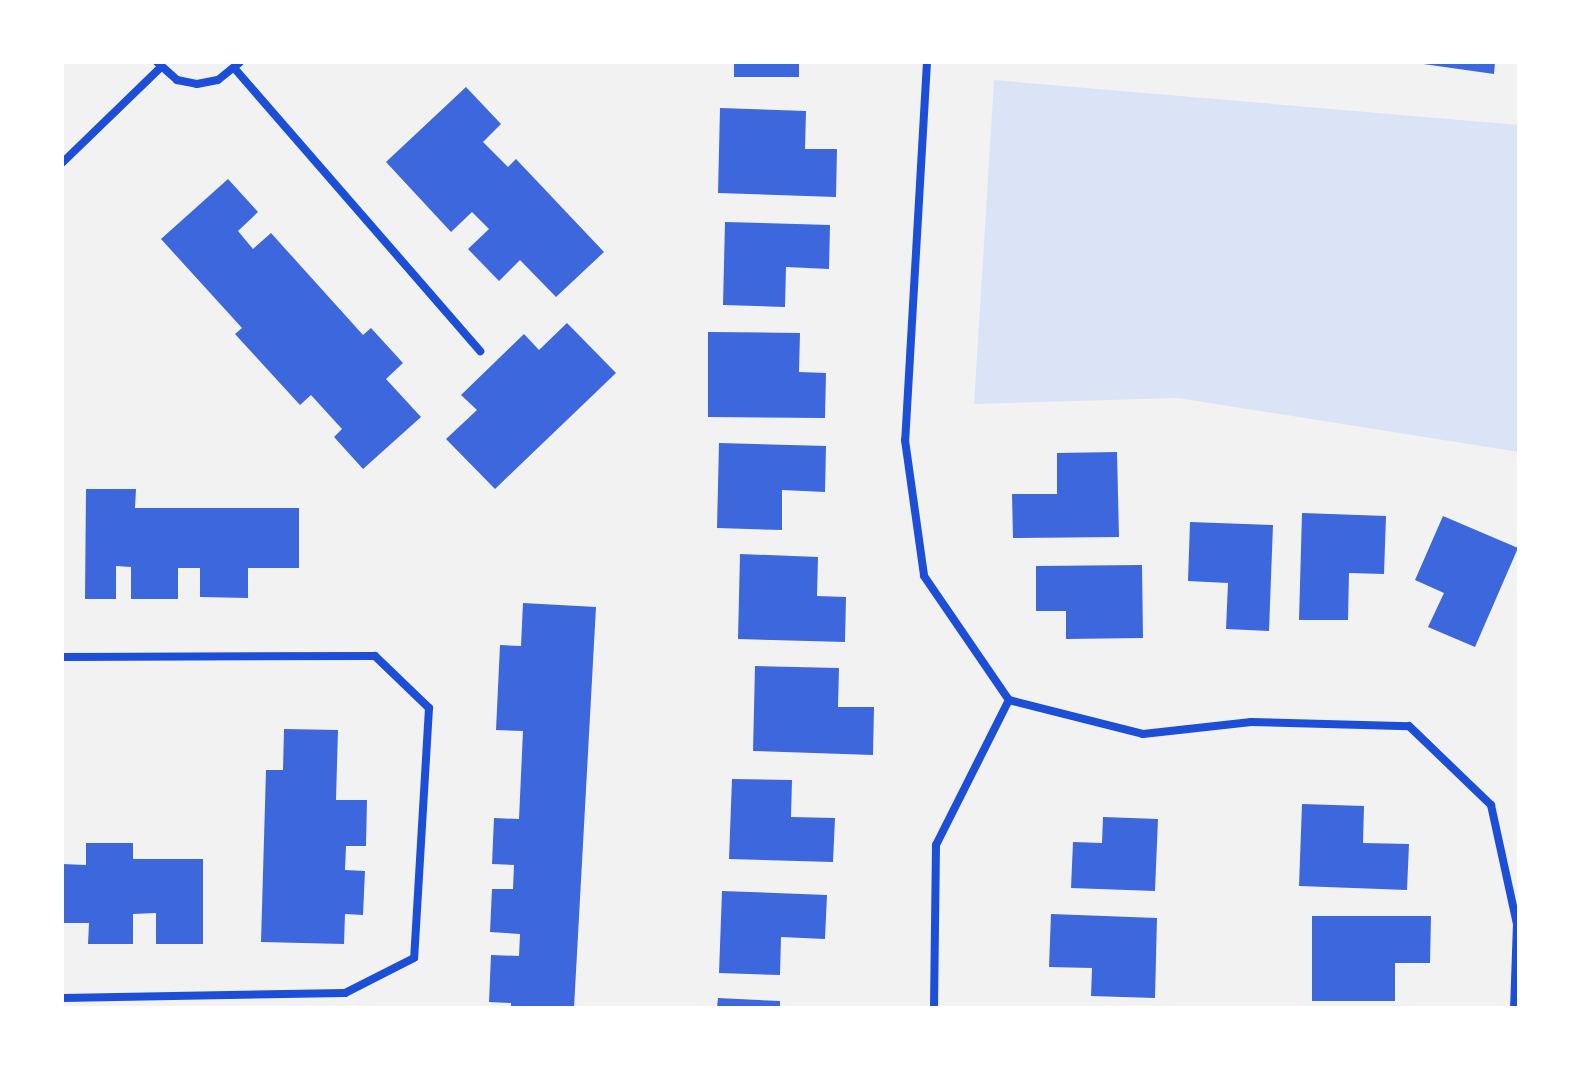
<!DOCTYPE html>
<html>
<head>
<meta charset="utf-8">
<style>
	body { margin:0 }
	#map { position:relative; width:1581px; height:1070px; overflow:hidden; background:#f2f2f2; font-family:"Asap Condensed",sans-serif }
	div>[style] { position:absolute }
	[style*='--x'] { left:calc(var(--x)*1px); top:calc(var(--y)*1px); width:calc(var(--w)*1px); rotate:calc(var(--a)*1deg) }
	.green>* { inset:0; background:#dbe4f7 }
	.building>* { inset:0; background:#3d67dc; transform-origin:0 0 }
	.minor>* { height:8px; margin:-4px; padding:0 4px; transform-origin:4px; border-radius:4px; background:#1d4ed8 }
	span { translate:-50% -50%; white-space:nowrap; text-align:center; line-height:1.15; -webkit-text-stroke:8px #fff; paint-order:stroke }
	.frame { position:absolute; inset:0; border:64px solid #fff; pointer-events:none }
</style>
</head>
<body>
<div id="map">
	<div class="green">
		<i style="clip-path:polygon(994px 80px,1519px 125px,1519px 452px,1178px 398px,974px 404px)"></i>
	</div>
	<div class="building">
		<i style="left:734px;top:62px;width:65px;height:15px"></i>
		<i style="clip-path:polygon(1409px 62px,1495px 62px,1494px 74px)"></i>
		<i style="clip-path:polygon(466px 87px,501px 124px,483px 142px,508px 167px,516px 159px,604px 252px,556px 297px,520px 260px,499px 281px,468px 249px,489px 229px,472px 212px,451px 232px,386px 162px)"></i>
		<i style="clip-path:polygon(720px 108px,806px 111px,805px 149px,837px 149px,836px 197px,718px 193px)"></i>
		<i style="clip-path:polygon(228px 179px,258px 212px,238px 231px,253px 249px,271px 233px,363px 335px,371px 328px,403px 363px,386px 379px,421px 417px,363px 469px,334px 437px,342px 429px,311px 395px,300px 405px,235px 334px,242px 328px,161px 239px)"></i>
		<i style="clip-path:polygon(725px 222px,830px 225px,829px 269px,786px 267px,785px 307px,723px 305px)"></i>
		<i style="clip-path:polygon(567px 323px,616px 373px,495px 489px,446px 439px,477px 410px,461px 395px,524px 334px,539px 350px)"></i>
		<i style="clip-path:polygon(708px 332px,800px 333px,799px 372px,826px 373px,825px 418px,708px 417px)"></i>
		<i style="clip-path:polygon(719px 443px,826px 446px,825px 492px,782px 490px,782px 530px,717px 528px)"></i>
		<i style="clip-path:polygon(1117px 452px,1119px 537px,1013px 538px,1012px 494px,1057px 494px,1057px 453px)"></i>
		<i style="clip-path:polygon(86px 489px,136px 489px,135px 508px,299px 508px,299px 568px,248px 568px,248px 598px,200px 597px,200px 568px,178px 568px,178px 599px,131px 599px,131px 567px,116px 566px,116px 599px,85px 599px)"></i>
		<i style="clip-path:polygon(1302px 513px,1386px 516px,1384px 574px,1349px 573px,1348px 620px,1299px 620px)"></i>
		<i style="clip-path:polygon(1443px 516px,1518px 548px,1475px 647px,1428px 627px,1444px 593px,1415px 580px)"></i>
		<i style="clip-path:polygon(1190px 522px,1273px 525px,1269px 631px,1226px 629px,1228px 583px,1188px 581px)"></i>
		<i style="clip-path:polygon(740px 554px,818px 557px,817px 596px,846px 597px,845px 642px,738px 639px)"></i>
		<i style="clip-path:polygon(1142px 565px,1143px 638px,1066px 639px,1066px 611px,1036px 611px,1036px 566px)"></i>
		<i style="clip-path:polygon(523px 603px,596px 607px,574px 1008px,511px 1008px,511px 1003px,489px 1002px,491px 955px,519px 956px,520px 934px,490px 932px,492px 889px,513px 889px,514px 865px,492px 864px,494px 818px,519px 819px,523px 731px,496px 730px,500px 645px,521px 646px)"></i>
		<i style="clip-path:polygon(755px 666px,839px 668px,838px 707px,874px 707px,873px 755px,753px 751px)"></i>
		<i style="clip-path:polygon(284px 729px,338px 730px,336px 800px,367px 800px,366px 846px,346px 846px,345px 870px,365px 871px,363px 915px,345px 914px,344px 944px,261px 942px,266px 770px,283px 770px)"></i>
		<i style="clip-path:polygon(732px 779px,792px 780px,791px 817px,835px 818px,833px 862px,729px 859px)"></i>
		<i style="clip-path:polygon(1302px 804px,1364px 806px,1363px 843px,1409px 844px,1407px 890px,1299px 886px)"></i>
		<i style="clip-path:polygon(1103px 817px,1158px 819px,1155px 891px,1071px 888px,1073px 842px,1102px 843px)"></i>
		<i style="clip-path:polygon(86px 843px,133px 843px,133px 859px,203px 859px,203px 944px,156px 944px,156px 913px,133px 914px,133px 944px,88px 944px,89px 923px,62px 923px,62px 864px,86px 865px)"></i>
		<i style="clip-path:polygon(722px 891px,827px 895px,825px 939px,781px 937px,780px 975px,719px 973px)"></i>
		<i style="clip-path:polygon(1051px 914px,1157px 918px,1155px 998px,1091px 996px,1092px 968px,1049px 967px)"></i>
		<i style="clip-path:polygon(1312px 916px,1431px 916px,1430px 963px,1395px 963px,1395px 1001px,1312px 1001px)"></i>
		<i style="clip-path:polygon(718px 998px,780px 1001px,780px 1008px,717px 1008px)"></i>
	</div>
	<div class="minor">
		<i style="--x:157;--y:62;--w:27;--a:42"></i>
		<i style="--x:177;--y:80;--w:20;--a:11"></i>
		<i style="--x:197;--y:84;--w:21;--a:-11"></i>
		<i style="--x:218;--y:80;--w:28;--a:-39"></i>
		<i style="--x:927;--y:62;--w:379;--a:93.3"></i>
		<i style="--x:905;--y:440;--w:137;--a:82"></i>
		<i style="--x:924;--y:576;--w:150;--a:55.6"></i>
		<i style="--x:1009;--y:700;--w:138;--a:14.2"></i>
		<i style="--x:1143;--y:734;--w:109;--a:-6.3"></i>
		<i style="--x:1251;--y:722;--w:158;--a:1.5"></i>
		<i style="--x:1409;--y:726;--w:114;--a:43.9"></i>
		<i style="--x:1491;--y:805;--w:122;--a:77.7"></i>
		<i style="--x:1517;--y:924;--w:84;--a:92"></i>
		<i style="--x:235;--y:69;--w:374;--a:49"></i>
		<i style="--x:62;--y:163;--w:136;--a:-44.1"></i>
		<i style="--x:62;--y:657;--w:313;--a:-0.2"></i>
		<i style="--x:375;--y:656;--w:75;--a:43.9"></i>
		<i style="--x:429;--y:708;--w:250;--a:93.4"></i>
		<i style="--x:414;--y:958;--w:77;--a:153.1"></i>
		<i style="--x:345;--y:993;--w:283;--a:179"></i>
		<i style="--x:934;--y:1008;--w:163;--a:-89.3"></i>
		<i style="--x:936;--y:845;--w:162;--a:-63.3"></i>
	</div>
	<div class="frame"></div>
</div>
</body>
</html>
